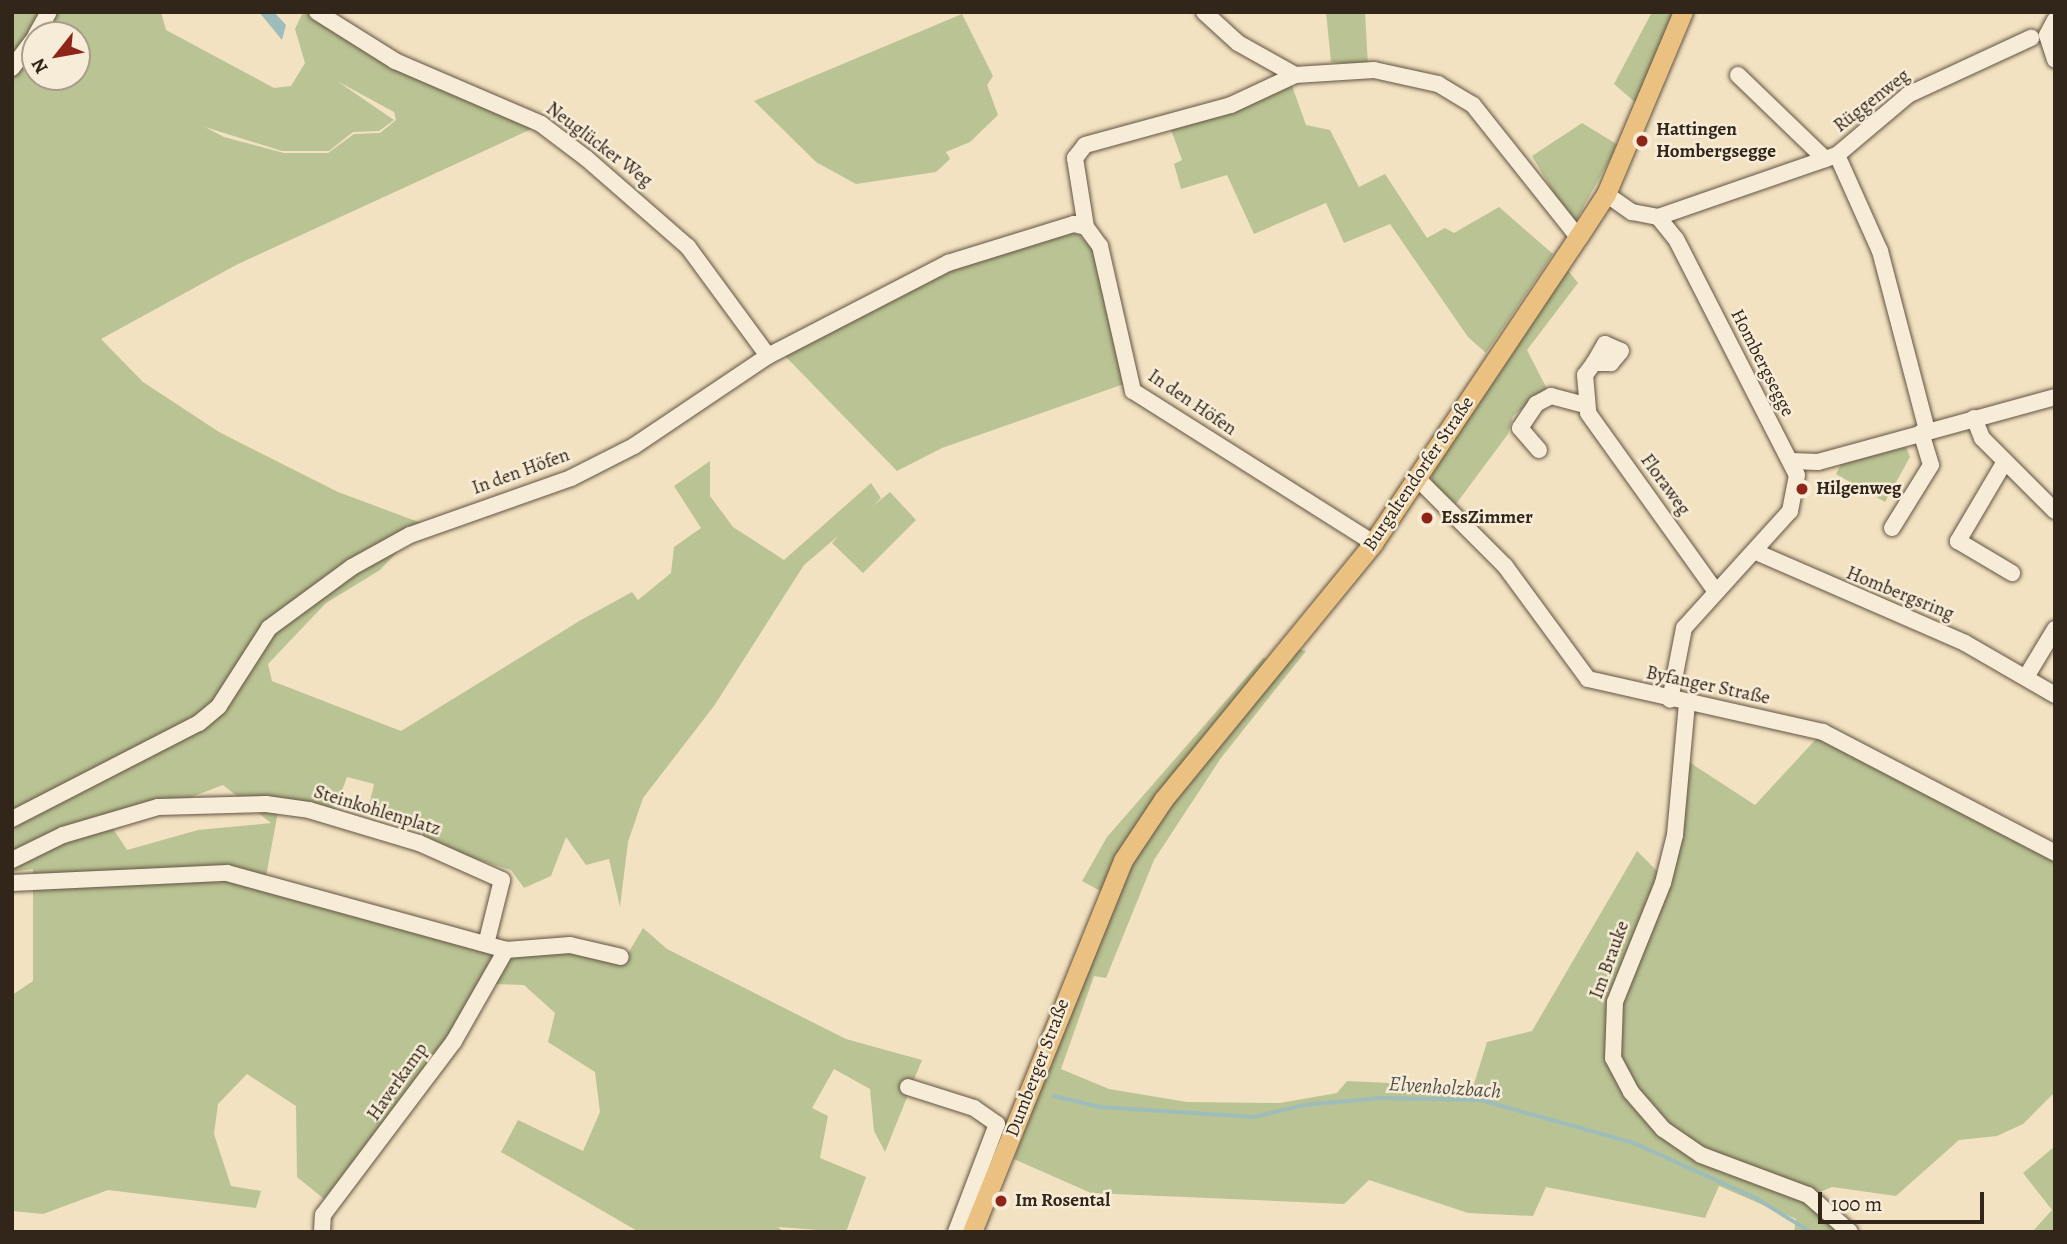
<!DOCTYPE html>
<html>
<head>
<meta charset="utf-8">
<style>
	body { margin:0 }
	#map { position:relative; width:2067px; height:1244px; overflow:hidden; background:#f3e2c1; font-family:Alegreya,serif }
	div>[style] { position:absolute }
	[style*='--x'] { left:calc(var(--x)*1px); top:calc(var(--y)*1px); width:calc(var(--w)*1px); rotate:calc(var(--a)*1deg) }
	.green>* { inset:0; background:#bac393 }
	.water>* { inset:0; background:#9dbcba }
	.stream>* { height:3.5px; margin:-1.75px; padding:0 1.75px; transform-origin:1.75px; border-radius:1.75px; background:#9dbcba }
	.roads { filter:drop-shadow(0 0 2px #625443) drop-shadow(0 0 2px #625443) }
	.minor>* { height:16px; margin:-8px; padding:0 8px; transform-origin:8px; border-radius:8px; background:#f7ecd7 }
	.major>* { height:19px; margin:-9.5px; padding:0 9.5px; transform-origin:9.5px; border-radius:9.5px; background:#eac180 }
	.dots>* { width:19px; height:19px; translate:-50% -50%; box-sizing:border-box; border:4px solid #f7ecd7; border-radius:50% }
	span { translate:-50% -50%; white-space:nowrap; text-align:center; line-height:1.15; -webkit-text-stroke:5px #f7ecd7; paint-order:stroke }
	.street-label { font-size:19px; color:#322519 }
	.poi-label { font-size:19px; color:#322519; font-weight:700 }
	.left { translate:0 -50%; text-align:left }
	.water-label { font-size:21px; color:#525249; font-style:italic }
	.frame { position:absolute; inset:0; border:14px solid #322519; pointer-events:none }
	.north { position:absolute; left:21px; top:21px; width:70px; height:70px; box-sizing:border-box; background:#f7ecd7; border:2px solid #a89c8b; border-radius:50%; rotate:239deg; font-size:19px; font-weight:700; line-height:28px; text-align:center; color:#322519 }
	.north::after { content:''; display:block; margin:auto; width:24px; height:32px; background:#8f2418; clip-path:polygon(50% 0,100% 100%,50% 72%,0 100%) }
	.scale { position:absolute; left:1818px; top:1192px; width:166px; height:32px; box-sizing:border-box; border:4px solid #322519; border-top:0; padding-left:9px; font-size:21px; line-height:24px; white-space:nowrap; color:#322519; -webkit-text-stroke:5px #f7ecd7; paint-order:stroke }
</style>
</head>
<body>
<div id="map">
	<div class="green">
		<i style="clip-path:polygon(12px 12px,45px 12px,12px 63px)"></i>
		<i style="clip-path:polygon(evenodd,52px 12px,161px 12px,166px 30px,274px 88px,291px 86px,305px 63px,295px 29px,303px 12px,312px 12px,538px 126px,236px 265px,101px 339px,143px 382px,219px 432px,338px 492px,424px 524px,380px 570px,326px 603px,268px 664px,272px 681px,401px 731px,581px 620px,632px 592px,638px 600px,671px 573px,674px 547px,701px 528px,674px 486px,710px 461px,710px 496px,733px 527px,784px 560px,871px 483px,881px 498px,872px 507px,890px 492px,916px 520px,863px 573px,832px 543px,838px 536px,804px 565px,714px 706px,643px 798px,628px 842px,620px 907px,609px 859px,586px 865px,566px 837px,551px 876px,524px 888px,511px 870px,423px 842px,423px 819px,369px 806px,374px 784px,347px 777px,334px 812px,280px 801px,264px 887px,491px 949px,497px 961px,459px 1023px,324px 1199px,297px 1177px,296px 1106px,247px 1074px,218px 1104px,214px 1134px,231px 1186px,261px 1191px,256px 1208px,108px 1190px,43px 1214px,12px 1211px,12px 995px,33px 981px,33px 869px,12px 872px,12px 75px,35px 42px,35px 77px,77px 77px,77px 35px,39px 35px,52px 12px,337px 81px,394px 112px,396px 120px,380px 133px,354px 134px,328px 153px,284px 153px,224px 137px,205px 127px,282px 151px,329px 151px,353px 132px,379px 131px,394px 120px,337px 81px,52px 12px,223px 785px,271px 823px,198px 830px,127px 850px,112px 827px,223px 785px)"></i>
		<i style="clip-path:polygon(1326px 12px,1365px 12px,1368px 65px,1331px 62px)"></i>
		<i style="clip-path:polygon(1652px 12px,1680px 12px,1636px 103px,1614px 84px)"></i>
		<i style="clip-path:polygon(962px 14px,993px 76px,987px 85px,998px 115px,970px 142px,946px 152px,950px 159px,936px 172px,856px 184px,816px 162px,754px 101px)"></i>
		<i style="clip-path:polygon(1291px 83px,1306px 125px,1330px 130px,1359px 187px,1385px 174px,1427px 238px,1445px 228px,1454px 233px,1499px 207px,1553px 254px,1486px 353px,1468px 337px,1390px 224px,1344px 243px,1326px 203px,1254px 234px,1227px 175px,1181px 189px,1174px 164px,1182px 160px,1169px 124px)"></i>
		<i style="clip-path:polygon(1582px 123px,1618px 145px,1576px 220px,1568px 217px,1532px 156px)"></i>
		<i style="clip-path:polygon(1064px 232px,1078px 234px,1094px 250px,1124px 384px,942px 448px,897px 471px,785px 356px,975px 256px)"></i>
		<i style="clip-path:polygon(1566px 268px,1578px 283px,1527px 350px,1547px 389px,1513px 416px,1508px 434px,1456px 504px,1433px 486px,1431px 472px)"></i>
		<i style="clip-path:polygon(1906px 447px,1910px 457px,1885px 502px,1836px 474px,1841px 464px)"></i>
		<i style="clip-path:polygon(1299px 649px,1306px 651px,1221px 758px,1154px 860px,1106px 978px,1094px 976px,1061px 1069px,1109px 1089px,1187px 1102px,1280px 1103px,1337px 1093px,1347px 1081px,1473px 1087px,1487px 1042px,1532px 1031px,1637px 851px,1661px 875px,1617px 982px,1611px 1062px,1662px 1132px,1796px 1193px,1846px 1232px,1794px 1232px,1796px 1219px,1719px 1186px,1705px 1218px,1546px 1187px,1533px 1216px,1468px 1213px,1369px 1180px,1344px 1204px,1091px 1193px,1014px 1159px,1126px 861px)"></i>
		<i style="clip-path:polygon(1263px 658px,1280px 661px,1163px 799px,1108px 895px,1082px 881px,1107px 837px)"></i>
		<i style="clip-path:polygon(1817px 738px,2055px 858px,2055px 1092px,2023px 1124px,1997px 1136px,1959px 1140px,1896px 1196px,1832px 1187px,1815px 1194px,1757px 1177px,1664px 1127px,1616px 1061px,1623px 980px,1643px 939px,1689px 762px,1755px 805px)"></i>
		<i style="clip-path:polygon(643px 928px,667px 949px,846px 1039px,922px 1060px,885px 1152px,874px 1131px,870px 1089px,834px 1069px,812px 1108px,828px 1116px,820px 1158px,866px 1177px,846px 1232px,778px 1227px,784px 1232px,639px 1232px,501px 1152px,518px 1120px,583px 1151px,600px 1112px,595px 1072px,548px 1042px,555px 1013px,524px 985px,493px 984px,509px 957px,540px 949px,624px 960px)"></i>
		<i style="clip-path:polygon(2055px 1146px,2055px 1232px,2032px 1232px,2052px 1210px,2023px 1173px)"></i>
	</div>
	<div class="water">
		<i style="clip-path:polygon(259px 12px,274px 12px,286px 25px,282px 40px)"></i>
	</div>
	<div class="stream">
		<i style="--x:1054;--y:1096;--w:47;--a:13.4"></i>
		<i style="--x:1100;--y:1107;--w:155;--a:3.7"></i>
		<i style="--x:1255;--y:1117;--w:50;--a:-13.8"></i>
		<i style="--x:1304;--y:1105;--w:77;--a:-5.2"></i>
		<i style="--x:1381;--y:1098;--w:100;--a:1.1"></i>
		<i style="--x:1481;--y:1100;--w:159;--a:15.7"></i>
		<i style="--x:1634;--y:1143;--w:134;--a:24.3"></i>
		<i style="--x:1756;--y:1198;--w:65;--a:31.7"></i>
	</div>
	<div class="roads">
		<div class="minor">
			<i style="--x:317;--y:12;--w:92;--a:32.1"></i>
			<i style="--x:395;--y:61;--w:159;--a:23.3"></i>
			<i style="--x:541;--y:124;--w:56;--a:37.1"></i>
			<i style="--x:586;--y:158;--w:135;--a:41.1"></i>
			<i style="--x:688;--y:247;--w:135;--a:53.7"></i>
			<i style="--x:1204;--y:12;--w:46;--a:42.4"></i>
			<i style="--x:1238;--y:43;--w:65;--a:29.3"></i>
			<i style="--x:2055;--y:20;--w:17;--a:118"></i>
			<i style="--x:2047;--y:35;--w:26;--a:72"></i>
			<i style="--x:36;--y:35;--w:26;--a:-61"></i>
			<i style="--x:12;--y:68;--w:39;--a:-53"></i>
			<i style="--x:1738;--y:75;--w:121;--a:44"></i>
			<i style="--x:1837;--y:155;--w:105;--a:65.9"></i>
			<i style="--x:1880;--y:251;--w:185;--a:75.3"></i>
			<i style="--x:1606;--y:194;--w:32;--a:35"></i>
			<i style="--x:1632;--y:212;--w:26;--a:11"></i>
			<i style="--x:1658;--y:217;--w:28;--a:51"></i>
			<i style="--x:1676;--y:239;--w:265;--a:62.9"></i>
			<i style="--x:1797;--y:475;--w:37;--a:101"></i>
			<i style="--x:1790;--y:511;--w:158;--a:132.2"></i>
			<i style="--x:1684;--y:628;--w:73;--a:101"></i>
			<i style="--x:1658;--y:217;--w:189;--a:-19.1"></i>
			<i style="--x:1837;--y:155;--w:93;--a:-40.2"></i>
			<i style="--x:1908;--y:95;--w:136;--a:-24.9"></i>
			<i style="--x:1086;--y:227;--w:70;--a:-99.1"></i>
			<i style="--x:1075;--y:158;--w:16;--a:-52"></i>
			<i style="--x:1085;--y:145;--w:151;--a:-15.3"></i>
			<i style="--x:1231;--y:105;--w:71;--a:-25.1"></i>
			<i style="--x:1295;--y:75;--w:79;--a:-3.6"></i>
			<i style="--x:1374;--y:70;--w:66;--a:12.3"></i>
			<i style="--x:1438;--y:84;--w:41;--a:31"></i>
			<i style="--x:1473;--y:105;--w:169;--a:51.5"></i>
			<i style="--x:1594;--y:363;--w:22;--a:-60"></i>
			<i style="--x:1605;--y:344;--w:17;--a:24"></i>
			<i style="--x:1621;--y:351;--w:16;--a:130"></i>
			<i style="--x:1611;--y:363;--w:17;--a:180"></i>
			<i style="--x:1594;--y:363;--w:15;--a:127"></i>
			<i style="--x:1585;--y:375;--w:38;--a:85"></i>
			<i style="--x:1588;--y:413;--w:216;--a:54.4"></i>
			<i style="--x:1974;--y:418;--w:22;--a:68"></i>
			<i style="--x:1982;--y:438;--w:103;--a:45"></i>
			<i style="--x:1539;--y:450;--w:29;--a:-131"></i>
			<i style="--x:1520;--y:428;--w:29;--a:-56"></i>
			<i style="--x:1536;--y:404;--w:17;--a:-28"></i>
			<i style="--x:1551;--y:396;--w:35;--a:15"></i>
			<i style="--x:1791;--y:461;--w:27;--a:2"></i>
			<i style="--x:1818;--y:462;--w:246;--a:-15.3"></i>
			<i style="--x:2004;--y:463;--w:91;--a:120.5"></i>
			<i style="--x:1958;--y:541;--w:63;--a:30.7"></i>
			<i style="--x:1418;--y:479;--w:123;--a:45"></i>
			<i style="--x:1505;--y:566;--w:140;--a:53.7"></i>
			<i style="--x:1588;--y:679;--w:241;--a:12.7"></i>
			<i style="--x:1823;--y:732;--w:262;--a:27.5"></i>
			<i style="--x:1892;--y:528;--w:74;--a:-58.2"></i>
			<i style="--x:1931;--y:465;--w:34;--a:-107"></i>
			<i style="--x:1756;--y:552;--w:228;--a:23.5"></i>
			<i style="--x:1965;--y:643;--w:104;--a:30"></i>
			<i style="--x:2026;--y:677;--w:56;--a:-58.9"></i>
			<i style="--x:1687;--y:703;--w:133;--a:95.2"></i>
			<i style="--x:1675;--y:835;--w:49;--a:104"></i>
			<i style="--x:1663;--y:883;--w:128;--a:112"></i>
			<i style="--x:1615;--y:1002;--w:56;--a:92"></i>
			<i style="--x:1613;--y:1058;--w:38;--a:62"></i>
			<i style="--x:1631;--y:1092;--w:49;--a:49.1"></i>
			<i style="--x:1663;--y:1129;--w:46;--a:34.4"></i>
			<i style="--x:1701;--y:1155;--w:114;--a:20.5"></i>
			<i style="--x:1808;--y:1195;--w:56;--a:41.4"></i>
			<i style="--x:12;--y:819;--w:210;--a:-27.2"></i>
			<i style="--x:199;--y:723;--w:26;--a:-40"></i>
			<i style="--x:219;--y:706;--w:93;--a:-57.3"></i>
			<i style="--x:269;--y:628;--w:103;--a:-36.3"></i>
			<i style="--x:352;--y:567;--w:66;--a:-28.9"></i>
			<i style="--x:410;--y:535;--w:171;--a:-19.5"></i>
			<i style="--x:571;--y:478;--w:71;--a:-26.9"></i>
			<i style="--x:634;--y:446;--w:161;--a:-33.9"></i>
			<i style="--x:768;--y:356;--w:203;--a:-27.3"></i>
			<i style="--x:948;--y:263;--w:132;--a:-17.2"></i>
			<i style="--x:1074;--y:224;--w:12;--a:14"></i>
			<i style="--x:1086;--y:227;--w:24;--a:54"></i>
			<i style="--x:1100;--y:246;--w:149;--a:77.2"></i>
			<i style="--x:1133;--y:391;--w:284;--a:32.3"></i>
			<i style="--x:12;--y:860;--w:57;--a:-26.1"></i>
			<i style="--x:63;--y:835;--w:99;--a:-16.4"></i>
			<i style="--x:158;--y:807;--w:108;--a:-1.6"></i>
			<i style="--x:266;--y:804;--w:43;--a:7.9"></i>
			<i style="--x:309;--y:810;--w:115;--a:16.7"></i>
			<i style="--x:419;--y:843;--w:91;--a:24"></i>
			<i style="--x:502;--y:880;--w:62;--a:104"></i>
			<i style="--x:12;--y:883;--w:215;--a:-2.7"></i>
			<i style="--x:227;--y:873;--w:289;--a:15.4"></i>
			<i style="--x:506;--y:950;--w:64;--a:-4.5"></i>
			<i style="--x:570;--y:945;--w:52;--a:13.2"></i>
			<i style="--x:908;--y:1087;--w:69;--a:17.7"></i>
			<i style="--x:974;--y:1108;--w:28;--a:35"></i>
			<i style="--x:997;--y:1124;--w:116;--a:110.8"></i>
			<i style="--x:322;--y:1232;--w:17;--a:-87"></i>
			<i style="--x:323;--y:1215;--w:218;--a:-53"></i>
			<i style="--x:454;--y:1041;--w:105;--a:-60.3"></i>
		</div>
		<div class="major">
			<i style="--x:972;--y:1232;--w:401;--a:-67.9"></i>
			<i style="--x:1123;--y:860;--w:72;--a:-56.3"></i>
			<i style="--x:1163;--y:800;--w:332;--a:-50.7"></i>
			<i style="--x:1373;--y:543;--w:368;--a:-56.2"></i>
			<i style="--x:1578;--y:237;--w:51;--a:-56.9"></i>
			<i style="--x:1606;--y:194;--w:198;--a:-67.1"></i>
		</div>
	</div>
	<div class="dots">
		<i style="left:1642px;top:141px;background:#8f2418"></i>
		<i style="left:1802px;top:489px;background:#8f2418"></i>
		<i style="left:1427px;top:518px;background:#8f2418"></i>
		<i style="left:1001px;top:1201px;background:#8f2418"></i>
	</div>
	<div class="street-label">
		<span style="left:1872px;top:101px;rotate:-38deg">Rüggenweg</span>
		<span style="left:599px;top:145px;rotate:37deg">Neuglücker Weg</span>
		<span style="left:1762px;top:363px;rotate:63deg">Hombergsegge</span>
		<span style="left:1192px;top:403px;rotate:34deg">In den Höfen</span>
		<span style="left:521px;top:472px;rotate:-20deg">In den Höfen</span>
		<span style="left:1419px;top:474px;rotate:-56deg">Burgaltendorfer Straße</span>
		<span style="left:1665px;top:485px;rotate:54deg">Floraweg</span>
		<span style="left:1900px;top:594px;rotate:22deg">Hombergsring</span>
		<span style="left:1708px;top:686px;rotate:12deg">Byfanger Straße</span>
		<span style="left:377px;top:811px;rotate:17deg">Steinkohlenplatz</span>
		<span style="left:1610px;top:960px;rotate:-70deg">Im Brauke</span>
		<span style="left:1038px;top:1068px;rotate:-69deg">Dumberger Straße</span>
		<span style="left:398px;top:1082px;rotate:-55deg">Haverkamp</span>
	</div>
	<div class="poi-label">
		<span class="left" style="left:1656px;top:141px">Hattingen<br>Hombergsegge</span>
		<span class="left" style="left:1816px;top:489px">Hilgenweg</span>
		<span class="left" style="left:1441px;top:518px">EssZimmer</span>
		<span class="left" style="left:1015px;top:1201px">Im Rosental</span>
	</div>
	<div class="water-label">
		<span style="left:1445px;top:1087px;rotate:4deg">Elvenholzbach</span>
	</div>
	<div class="frame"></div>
	<div class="north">N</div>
	<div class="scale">100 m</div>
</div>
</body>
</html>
